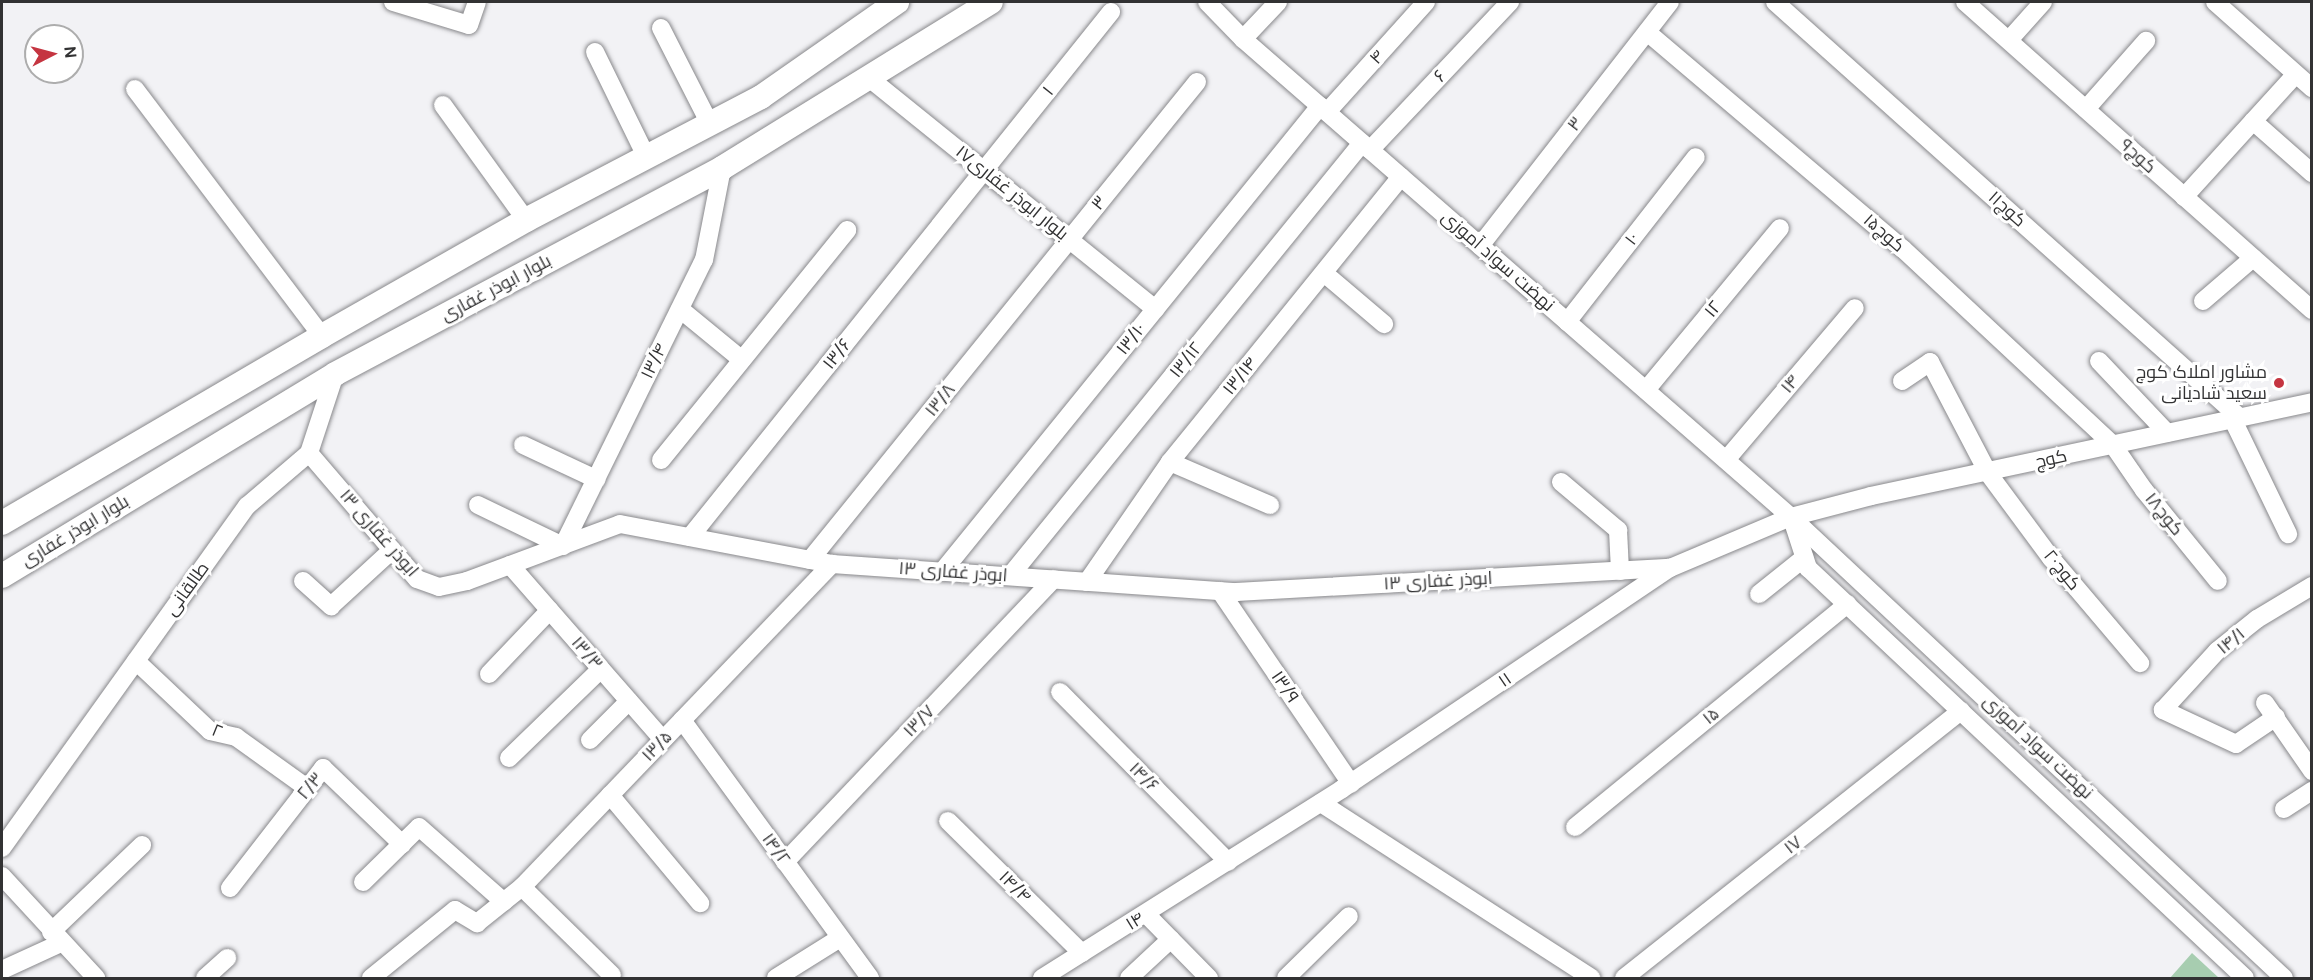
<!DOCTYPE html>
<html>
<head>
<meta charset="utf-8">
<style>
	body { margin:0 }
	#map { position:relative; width:2313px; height:980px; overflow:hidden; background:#f2f2f5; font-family:"DM Sans",Cairo,sans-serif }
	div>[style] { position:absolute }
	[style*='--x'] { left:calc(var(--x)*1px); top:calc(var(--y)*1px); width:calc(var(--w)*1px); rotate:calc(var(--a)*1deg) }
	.green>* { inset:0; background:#a7cdb0 }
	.roads { filter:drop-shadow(0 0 2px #88888b) drop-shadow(0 0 2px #88888b) }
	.minor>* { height:18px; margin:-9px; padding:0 9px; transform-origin:9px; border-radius:9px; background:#fff }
	.major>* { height:24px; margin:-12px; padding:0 12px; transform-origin:12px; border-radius:12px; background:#fff }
	.dots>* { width:16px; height:16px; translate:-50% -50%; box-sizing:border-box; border:3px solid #fff; border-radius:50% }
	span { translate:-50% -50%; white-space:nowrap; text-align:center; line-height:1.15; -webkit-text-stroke:6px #fff; paint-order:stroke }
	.street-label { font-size:18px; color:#323233 }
	.poi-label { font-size:18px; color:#323233 }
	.right { translate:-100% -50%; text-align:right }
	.frame { position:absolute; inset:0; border:3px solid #323233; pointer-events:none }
	.north { position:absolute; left:24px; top:24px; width:60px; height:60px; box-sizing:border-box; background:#fff; border:2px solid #adadad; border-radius:50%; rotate:84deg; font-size:16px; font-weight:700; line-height:24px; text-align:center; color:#323233 }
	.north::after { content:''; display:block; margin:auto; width:21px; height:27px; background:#c53541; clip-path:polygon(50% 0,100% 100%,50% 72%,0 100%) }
</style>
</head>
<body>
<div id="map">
	<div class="green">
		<i style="clip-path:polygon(2192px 953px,2219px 978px,2170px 978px)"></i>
	</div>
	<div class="roads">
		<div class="minor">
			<i style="--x:393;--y:2;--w:79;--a:16.8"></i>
			<i style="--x:469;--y:25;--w:24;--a:-71"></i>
			<i style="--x:1207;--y:2;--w:52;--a:45.8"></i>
			<i style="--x:1243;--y:39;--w:727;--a:41.1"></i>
			<i style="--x:1791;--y:517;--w:675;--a:43.08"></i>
			<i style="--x:1775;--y:2;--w:623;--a:41.81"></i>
			<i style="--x:1965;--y:2;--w:464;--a:41.6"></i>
			<i style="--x:2215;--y:2;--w:130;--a:41.6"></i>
			<i style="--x:661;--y:28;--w:108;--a:63"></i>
			<i style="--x:1647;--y:32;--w:336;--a:40.3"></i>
			<i style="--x:1903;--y:249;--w:287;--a:43"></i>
			<i style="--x:2113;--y:445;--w:55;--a:55.4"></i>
			<i style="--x:2144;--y:490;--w:117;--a:50.9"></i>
			<i style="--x:1243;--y:39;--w:51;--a:-46.6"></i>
			<i style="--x:2009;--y:40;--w:51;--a:-48.2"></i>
			<i style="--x:595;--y:52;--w:116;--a:63.9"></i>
			<i style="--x:869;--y:78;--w:368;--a:38.9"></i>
			<i style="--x:135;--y:89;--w:310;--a:52.9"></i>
			<i style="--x:443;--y:105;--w:142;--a:54.2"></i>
			<i style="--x:2086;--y:109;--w:91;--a:-48.6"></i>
			<i style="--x:1327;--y:112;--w:148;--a:-48"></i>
			<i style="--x:2253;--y:121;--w:79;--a:41.4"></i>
			<i style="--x:1370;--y:150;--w:204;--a:-46.6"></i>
			<i style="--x:2184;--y:197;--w:166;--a:-47.7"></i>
			<i style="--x:1480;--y:246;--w:309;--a:-52.1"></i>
			<i style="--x:1324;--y:273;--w:79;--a:40.4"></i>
			<i style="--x:2203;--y:301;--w:66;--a:-40.7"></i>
			<i style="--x:680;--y:309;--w:80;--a:39.4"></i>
			<i style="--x:1567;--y:322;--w:209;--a:-52"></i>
			<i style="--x:2099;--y:361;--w:99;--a:46.6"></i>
			<i style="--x:1902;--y:381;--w:34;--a:-34"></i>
			<i style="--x:1930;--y:362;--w:125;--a:62.4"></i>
			<i style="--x:1988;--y:473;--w:106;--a:53.5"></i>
			<i style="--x:2051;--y:558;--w:138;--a:49.7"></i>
			<i style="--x:1646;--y:390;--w:210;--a:-50.4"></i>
			<i style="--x:2232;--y:418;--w:129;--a:64.2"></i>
			<i style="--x:523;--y:445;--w:81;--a:25"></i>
			<i style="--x:309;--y:453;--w:166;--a:49.4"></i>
			<i style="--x:417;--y:579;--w:23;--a:20"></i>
			<i style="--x:439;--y:587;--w:29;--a:-12"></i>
			<i style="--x:467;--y:581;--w:163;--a:-20.4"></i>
			<i style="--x:620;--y:524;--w:216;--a:10.7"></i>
			<i style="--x:832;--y:564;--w:405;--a:4"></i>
			<i style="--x:1236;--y:592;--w:435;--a:-3.2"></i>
			<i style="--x:661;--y:460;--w:296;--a:-51"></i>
			<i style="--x:1726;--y:460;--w:199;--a:-49.7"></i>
			<i style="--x:1170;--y:462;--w:109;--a:23.3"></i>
			<i style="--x:1561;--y:482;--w:75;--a:40.1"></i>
			<i style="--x:1618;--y:530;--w:41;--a:87.2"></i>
			<i style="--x:478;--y:505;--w:94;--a:25.8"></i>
			<i style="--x:563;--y:546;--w:319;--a:-63.8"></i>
			<i style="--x:704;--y:260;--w:94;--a:-78.9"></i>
			<i style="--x:1792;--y:519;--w:52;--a:71.9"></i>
			<i style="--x:1808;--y:568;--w:599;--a:43.17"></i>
			<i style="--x:690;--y:537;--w:673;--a:-51.27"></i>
			<i style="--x:810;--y:560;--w:615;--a:-51.01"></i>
			<i style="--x:510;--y:565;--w:232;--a:48.8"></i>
			<i style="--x:942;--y:572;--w:600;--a:-50.95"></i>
			<i style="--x:1010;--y:576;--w:558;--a:-50.89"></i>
			<i style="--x:303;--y:581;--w:38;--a:42"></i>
			<i style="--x:331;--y:606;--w:83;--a:-42.6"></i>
			<i style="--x:1087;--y:582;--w:146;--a:-55.3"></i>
			<i style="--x:1170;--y:462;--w:367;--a:-51"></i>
			<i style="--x:1220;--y:591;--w:233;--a:55.8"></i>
			<i style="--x:1759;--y:594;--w:58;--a:-38.7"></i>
			<i style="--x:136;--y:661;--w:102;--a:43.4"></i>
			<i style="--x:210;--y:731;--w:27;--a:13"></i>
			<i style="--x:236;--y:737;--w:87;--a:35.7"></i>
			<i style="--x:489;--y:674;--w:88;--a:-46.4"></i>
			<i style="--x:1060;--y:692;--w:239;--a:45.3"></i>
			<i style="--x:2265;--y:703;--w:83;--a:55.3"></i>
			<i style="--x:2276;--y:717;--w:48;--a:146"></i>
			<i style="--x:2236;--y:744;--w:81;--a:-155"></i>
			<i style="--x:2163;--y:710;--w:80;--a:-47.5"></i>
			<i style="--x:2217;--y:651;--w:51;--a:-38.7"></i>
			<i style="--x:2257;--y:619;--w:64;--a:-31"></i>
			<i style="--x:682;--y:720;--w:319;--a:53.9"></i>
			<i style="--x:590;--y:740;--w:55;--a:-45"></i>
			<i style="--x:509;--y:758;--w:128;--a:-44.1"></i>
			<i style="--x:610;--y:795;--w:141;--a:50.2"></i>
			<i style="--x:1321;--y:803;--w:322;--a:32.9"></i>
			<i style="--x:2284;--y:809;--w:33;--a:-33"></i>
			<i style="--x:948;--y:821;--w:188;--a:44.6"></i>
			<i style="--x:1575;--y:827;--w:352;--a:-39.3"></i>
			<i style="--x:2;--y:848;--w:421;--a:-54.4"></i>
			<i style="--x:247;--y:506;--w:82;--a:-40.5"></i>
			<i style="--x:309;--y:453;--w:83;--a:-71.8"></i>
			<i style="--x:785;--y:862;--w:390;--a:-46.5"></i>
			<i style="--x:2;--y:876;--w:139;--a:47.3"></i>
			<i style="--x:363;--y:882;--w:78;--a:-44.5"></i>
			<i style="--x:419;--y:827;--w:113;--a:41.4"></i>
			<i style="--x:522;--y:887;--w:126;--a:44.4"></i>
			<i style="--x:230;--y:888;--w:152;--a:-52.2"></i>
			<i style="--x:323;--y:768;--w:110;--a:43.9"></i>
			<i style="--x:1146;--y:914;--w:90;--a:45.5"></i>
			<i style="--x:51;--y:932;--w:126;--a:-43.7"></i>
			<i style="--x:2;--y:970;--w:65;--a:-24.6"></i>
			<i style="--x:205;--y:978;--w:30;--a:-42"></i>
			<i style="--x:371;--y:978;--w:108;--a:-39"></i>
			<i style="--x:455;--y:910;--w:26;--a:31"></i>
			<i style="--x:477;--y:923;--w:58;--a:-38.7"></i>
			<i style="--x:522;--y:887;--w:448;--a:-46.2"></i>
			<i style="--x:776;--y:978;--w:75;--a:-32"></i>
			<i style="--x:1042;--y:978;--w:355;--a:-32.2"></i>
			<i style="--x:1342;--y:789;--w:396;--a:-34"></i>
			<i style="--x:1670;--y:568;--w:131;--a:-22.9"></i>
			<i style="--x:1791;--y:517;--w:83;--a:-14.7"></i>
			<i style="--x:1871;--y:496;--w:451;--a:-12"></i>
			<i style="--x:1129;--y:978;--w:57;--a:-42.9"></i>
			<i style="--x:1286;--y:978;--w:88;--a:-44.5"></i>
			<i style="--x:1624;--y:978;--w:430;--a:-38.4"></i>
		</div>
		<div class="major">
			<i style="--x:2;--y:523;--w:371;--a:-30.3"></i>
			<i style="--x:322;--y:336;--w:235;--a:-29.6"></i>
			<i style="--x:526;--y:220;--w:265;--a:-27.6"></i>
			<i style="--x:761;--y:97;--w:166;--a:-34.9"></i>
			<i style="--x:2;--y:576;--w:389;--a:-31.2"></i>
			<i style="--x:335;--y:374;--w:438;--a:-28"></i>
			<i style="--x:722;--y:168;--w:316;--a:-31.7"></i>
		</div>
	</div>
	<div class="dots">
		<i style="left:2279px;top:383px;background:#c53541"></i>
	</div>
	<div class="street-label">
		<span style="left:1377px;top:57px;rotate:-48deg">۴</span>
		<span style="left:1440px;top:76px;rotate:-47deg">۶</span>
		<span style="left:1048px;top:91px;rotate:-51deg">۱</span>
		<span style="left:1575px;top:124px;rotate:-52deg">۳</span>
		<span style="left:2138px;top:156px;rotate:42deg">۹کوچ</span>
		<span style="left:1012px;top:193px;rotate:39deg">بلوار ابوذر غفاری۱۷</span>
		<span style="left:1099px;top:203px;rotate:-51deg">۳</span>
		<span style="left:2007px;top:209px;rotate:42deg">۱۱کوچ</span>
		<span style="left:1884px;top:233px;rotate:41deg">۱۵کوچ</span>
		<span style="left:1632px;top:239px;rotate:-52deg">۱۰</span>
		<span style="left:1498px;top:261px;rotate:41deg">نهضت سواد آموزی</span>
		<span style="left:496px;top:288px;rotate:-28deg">بلوار ابوذر غفاری</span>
		<span style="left:1713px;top:309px;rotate:-50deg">۱۲</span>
		<span style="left:1131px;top:339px;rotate:-51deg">۱۳/۱۰</span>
		<span style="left:837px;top:354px;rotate:-51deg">۱۳/۶</span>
		<span style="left:1186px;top:360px;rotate:-51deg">۱۳/۱۲</span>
		<span style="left:654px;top:361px;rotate:-64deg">۱۳/۴</span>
		<span style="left:1240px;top:376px;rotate:-51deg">۱۳/۱۴</span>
		<span style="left:1790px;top:384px;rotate:-50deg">۱۴</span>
		<span style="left:940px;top:400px;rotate:-51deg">۱۳/۸</span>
		<span style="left:2051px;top:459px;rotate:-13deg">کوچ</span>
		<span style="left:2164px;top:514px;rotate:51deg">۱۸کوچ</span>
		<span style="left:75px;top:531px;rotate:-31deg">بلوار ابوذر غفاری</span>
		<span style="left:379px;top:533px;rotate:49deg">۱۳ ابوذر غفاری</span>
		<span style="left:2062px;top:570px;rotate:51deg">۲۰کوچ</span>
		<span style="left:953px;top:572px;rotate:4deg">۱۳ ابوذر غفاری</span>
		<span style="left:1438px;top:581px;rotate:-3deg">۱۳ ابوذر غفاری</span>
		<span style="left:187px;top:589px;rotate:-54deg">طالقانی</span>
		<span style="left:2231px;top:641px;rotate:-40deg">۱۴/۱</span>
		<span style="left:587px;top:653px;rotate:49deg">۱۳/۳</span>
		<span style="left:1505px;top:680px;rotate:-34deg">۱۱</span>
		<span style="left:1285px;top:687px;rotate:56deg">۱۳/۹</span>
		<span style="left:1711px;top:716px;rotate:-39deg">۱۵</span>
		<span style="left:919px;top:721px;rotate:-46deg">۱۳/۷</span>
		<span style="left:217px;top:731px;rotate:22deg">۲</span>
		<span style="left:657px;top:746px;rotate:-46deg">۱۳/۵</span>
		<span style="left:2038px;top:747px;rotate:43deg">نهضت سواد آموزی</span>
		<span style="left:1144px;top:777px;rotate:45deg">۱۴/۶</span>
		<span style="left:310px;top:786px;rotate:-50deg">۲/۳</span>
		<span style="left:1793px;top:845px;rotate:-38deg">۱۷</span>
		<span style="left:776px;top:849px;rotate:54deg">۱۴/۲</span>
		<span style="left:1015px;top:887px;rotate:45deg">۱۴/۴</span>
		<span style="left:1135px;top:921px;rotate:-32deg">۱۴</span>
	</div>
	<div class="poi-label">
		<span class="right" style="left:2267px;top:383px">مشاور املاک کوچ<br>سعید شادیانی</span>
	</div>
	<div class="frame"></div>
	<div class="north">N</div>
</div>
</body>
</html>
